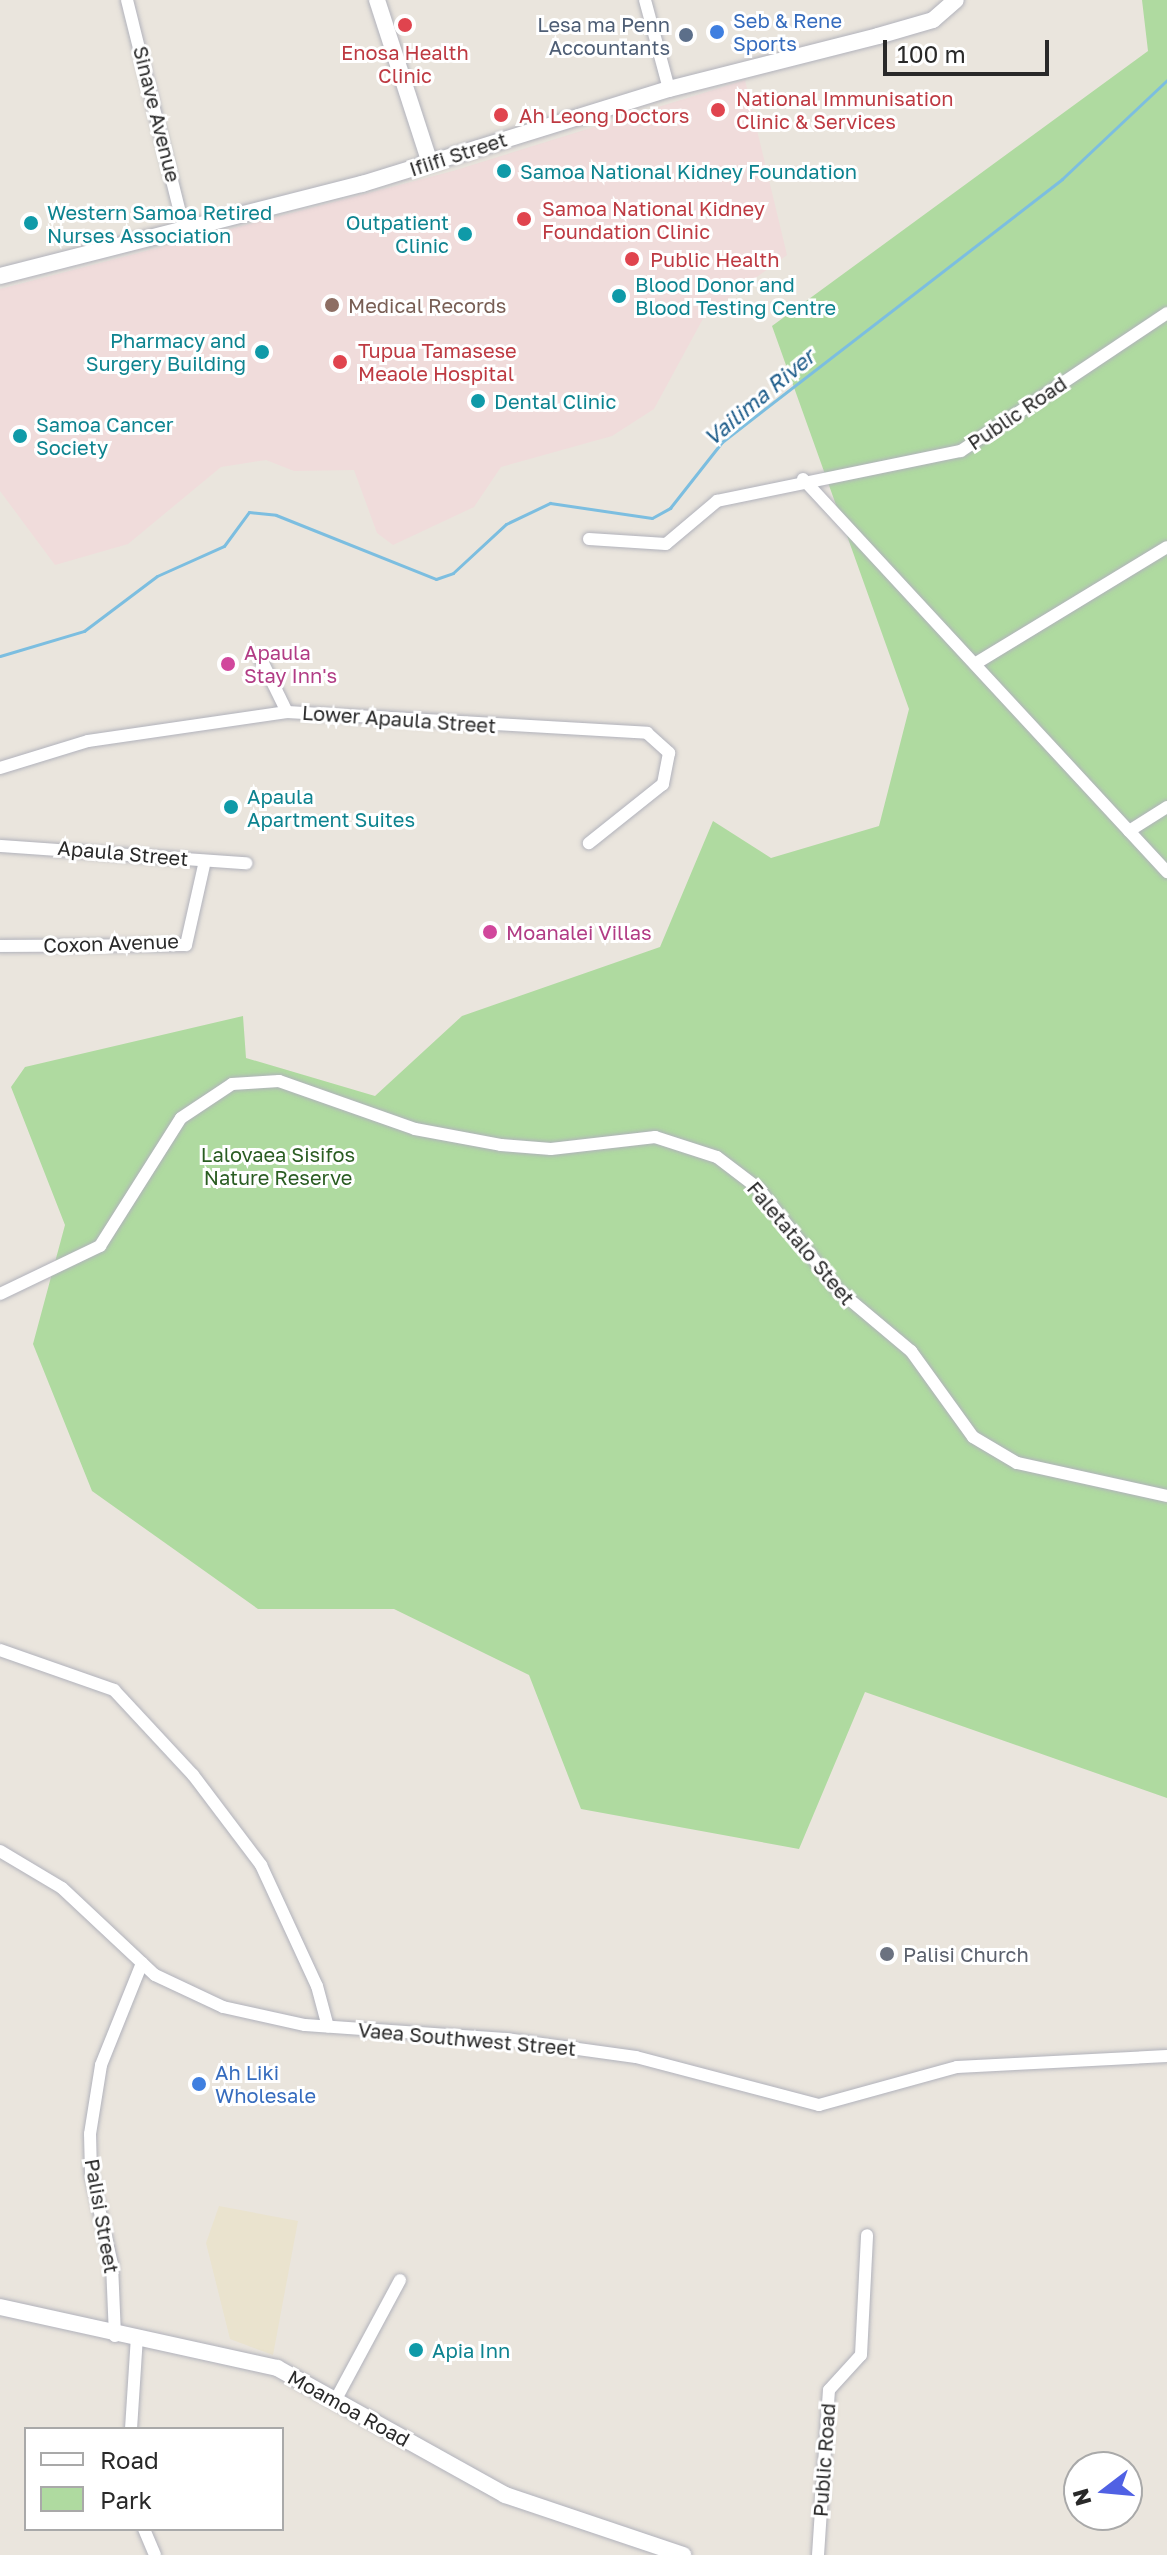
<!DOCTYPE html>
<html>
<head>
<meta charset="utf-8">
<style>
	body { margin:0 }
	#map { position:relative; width:1167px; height:2555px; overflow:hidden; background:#eae5dd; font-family:"Golos Text",sans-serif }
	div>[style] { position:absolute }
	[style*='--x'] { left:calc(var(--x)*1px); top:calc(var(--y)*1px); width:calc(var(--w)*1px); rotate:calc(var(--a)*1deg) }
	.education>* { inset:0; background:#eae3ce }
	.medical>* { inset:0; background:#f0dcdb }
	.green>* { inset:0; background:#afdaa0 }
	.stream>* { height:3px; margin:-1.5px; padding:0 1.5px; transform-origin:1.5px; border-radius:1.5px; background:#7cbee0 }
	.roads { filter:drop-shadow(0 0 2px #b1b2bb) drop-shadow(0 0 2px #b1b2bb) }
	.street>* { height:12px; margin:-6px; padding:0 6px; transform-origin:6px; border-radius:6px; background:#fff }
	.secondary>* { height:16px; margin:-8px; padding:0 8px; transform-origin:8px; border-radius:8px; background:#fff }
	.dots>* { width:22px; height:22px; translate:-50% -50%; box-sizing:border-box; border:4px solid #fff; border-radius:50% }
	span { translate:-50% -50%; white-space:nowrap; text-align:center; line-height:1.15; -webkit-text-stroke:6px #fff; paint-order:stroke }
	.shop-label { font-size:20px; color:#366cbe }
	.left { translate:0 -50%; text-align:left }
	.service-label { font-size:20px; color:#4e5e75 }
	.right { translate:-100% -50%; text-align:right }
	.health-label { font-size:20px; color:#be3a42 }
	.street-label { font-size:20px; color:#292929 }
	.culture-label { font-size:20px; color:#0d838f }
	.education-label { font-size:20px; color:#785e54 }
	.hotel-label { font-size:20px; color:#b23c85 }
	.park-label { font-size:20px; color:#2a5d22 }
	.worship-label { font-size:20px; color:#5b616d }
	.water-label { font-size:22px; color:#1d5c8a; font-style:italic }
	.legend { position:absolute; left:24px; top:2427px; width:260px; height:104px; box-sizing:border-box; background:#fff; border:2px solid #a9a9a9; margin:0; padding:10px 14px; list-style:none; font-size:24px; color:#292929 }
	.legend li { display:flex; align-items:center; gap:16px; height:40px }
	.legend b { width:40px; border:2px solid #a9a9a9 }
	.north { position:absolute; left:1063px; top:2451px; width:80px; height:80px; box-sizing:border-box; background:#fff; border:2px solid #a9a9a9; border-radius:50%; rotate:254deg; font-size:22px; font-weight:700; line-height:32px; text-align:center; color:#292929 }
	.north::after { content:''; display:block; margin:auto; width:28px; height:36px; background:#5061e4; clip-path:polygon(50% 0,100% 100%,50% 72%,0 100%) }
	.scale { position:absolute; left:883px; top:40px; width:166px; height:36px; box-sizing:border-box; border:4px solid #292929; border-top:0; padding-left:10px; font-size:24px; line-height:28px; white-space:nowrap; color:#292929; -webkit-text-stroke:6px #fff; paint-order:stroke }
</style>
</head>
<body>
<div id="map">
	<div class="education">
		<i style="clip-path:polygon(219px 2206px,298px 2221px,273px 2355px,230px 2339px,206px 2243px)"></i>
	</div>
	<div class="medical">
		<i style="clip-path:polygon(745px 80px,787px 255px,705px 315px,654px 409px,612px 436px,501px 467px,474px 507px,393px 545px,377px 533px,354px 470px,294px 471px,266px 460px,221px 467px,128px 544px,55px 565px,0 491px,0 289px,453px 171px)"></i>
	</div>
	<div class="green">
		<i style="clip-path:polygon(1142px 0,1167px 0,1167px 1798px,865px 1692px,799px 1849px,581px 1809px,529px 1675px,394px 1609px,258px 1609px,92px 1491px,33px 1344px,65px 1225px,11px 1087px,25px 1067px,243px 1016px,246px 1058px,375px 1096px,462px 1016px,660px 947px,713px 821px,771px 858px,879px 826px,909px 709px,772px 326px,1148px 51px)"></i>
	</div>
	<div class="stream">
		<i style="--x:0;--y:656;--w:88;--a:-16.6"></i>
		<i style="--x:84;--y:631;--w:91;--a:-37"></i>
		<i style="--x:157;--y:576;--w:73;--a:-24.1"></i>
		<i style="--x:224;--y:546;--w:42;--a:-53.7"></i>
		<i style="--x:249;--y:512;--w:27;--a:6"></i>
		<i style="--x:276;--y:515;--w:172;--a:21.8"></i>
		<i style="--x:436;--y:579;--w:18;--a:-19"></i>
		<i style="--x:453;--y:573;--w:72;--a:-42.8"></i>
		<i style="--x:506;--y:524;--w:49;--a:-25.5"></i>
		<i style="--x:550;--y:503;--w:103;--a:8.4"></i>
		<i style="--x:652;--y:518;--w:21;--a:-29"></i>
		<i style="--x:670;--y:508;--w:84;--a:-51.8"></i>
		<i style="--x:722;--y:442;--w:430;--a:-37.7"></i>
		<i style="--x:1062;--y:179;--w:144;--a:-43.3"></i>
	</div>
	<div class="roads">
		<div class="street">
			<i style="--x:127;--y:0;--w:235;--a:76"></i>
			<i style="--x:645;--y:0;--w:92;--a:74.9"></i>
			<i style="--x:803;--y:479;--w:536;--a:47.19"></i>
			<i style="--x:589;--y:539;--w:77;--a:3.7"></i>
			<i style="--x:666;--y:544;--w:67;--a:-40.1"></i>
			<i style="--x:717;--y:501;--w:249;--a:-11.6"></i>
			<i style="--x:961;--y:451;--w:248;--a:-33.8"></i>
			<i style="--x:260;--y:657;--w:61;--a:63.9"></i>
			<i style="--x:978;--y:662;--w:221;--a:-31.3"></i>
			<i style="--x:0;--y:768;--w:92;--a:-17.1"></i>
			<i style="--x:88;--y:741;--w:201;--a:-8.3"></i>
			<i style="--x:287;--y:712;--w:361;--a:3.3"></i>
			<i style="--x:647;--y:733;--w:30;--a:42"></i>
			<i style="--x:669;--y:753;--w:32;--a:101"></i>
			<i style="--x:663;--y:784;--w:95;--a:141.4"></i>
			<i style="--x:1129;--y:831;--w:45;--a:-32.3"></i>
			<i style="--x:0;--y:846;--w:247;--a:4"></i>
			<i style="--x:0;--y:946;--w:186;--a:-0.3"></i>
			<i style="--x:186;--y:945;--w:86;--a:-77.3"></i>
			<i style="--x:0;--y:1294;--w:111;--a:-25.6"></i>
			<i style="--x:100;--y:1246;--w:151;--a:-57.7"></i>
			<i style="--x:181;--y:1118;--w:61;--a:-33.7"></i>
			<i style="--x:232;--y:1084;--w:47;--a:-3.7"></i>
			<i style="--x:279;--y:1081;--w:144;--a:19.4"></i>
			<i style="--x:415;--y:1129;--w:87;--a:10.5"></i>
			<i style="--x:501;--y:1145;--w:50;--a:4.6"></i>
			<i style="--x:551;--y:1149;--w:105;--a:-6.6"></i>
			<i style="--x:655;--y:1137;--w:65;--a:17.9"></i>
			<i style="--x:717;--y:1157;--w:53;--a:37.3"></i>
			<i style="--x:759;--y:1189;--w:127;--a:52"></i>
			<i style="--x:837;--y:1289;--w:97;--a:40"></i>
			<i style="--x:911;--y:1351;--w:106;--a:54.2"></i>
			<i style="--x:973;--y:1437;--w:51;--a:30.6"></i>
			<i style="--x:1017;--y:1463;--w:154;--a:12.4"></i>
			<i style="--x:0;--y:1650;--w:121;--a:19.3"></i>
			<i style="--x:114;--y:1690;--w:116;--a:47.1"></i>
			<i style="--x:193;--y:1775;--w:113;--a:52.9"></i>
			<i style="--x:261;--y:1865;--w:133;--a:65.2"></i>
			<i style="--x:317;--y:1986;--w:42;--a:75"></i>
			<i style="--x:0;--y:1851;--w:72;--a:30.8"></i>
			<i style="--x:62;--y:1888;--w:127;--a:43.1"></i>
			<i style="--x:155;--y:1975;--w:75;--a:25.2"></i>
			<i style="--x:223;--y:2007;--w:84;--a:12.4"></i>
			<i style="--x:305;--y:2025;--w:201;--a:4"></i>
			<i style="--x:506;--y:2039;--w:131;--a:7.9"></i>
			<i style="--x:636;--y:2057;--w:189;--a:14.7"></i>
			<i style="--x:819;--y:2105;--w:143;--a:-15.4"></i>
			<i style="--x:957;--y:2067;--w:210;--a:-3"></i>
			<i style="--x:115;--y:2336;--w:72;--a:-92.4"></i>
			<i style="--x:112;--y:2264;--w:92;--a:-103.1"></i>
			<i style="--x:91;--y:2174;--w:40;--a:-91.4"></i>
			<i style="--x:90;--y:2134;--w:70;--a:-80.9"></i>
			<i style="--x:101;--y:2065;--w:110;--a:-68.1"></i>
			<i style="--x:336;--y:2399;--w:135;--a:-61.7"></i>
			<i style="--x:131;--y:2429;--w:92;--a:-86.3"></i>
			<i style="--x:144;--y:2529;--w:28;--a:67"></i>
			<i style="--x:818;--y:2555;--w:165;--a:-86.2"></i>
			<i style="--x:829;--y:2390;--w:47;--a:-47.6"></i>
			<i style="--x:861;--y:2355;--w:120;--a:-87.1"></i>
		</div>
		<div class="secondary">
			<i style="--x:377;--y:0;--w:171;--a:72"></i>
			<i style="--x:0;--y:276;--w:374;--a:-14.3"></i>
			<i style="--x:362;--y:184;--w:321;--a:-17.2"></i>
			<i style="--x:669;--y:89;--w:216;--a:-14.2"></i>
			<i style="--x:878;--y:36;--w:57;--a:-16.2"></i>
			<i style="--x:933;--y:20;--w:30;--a:-41"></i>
			<i style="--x:0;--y:2307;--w:284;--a:12.4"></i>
			<i style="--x:277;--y:2368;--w:261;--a:29.1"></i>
			<i style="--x:505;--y:2495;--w:188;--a:18.6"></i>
		</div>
	</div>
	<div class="dots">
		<i style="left:405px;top:25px;background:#e0444e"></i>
		<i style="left:717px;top:32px;background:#3f7fe0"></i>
		<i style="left:686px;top:35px;background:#5c6f8a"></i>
		<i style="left:718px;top:110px;background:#e0444e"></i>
		<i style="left:501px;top:115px;background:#e0444e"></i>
		<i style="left:504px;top:171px;background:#0f9aa8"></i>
		<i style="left:524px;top:219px;background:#e0444e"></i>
		<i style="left:31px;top:223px;background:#0f9aa8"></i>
		<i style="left:465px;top:234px;background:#0f9aa8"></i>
		<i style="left:632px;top:259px;background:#e0444e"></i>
		<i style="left:619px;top:296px;background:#0f9aa8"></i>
		<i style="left:332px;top:305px;background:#8d6e63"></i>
		<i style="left:262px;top:352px;background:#0f9aa8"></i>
		<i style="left:340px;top:362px;background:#e0444e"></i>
		<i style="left:478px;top:401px;background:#0f9aa8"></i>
		<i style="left:20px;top:436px;background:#0f9aa8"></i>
		<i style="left:228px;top:664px;background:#d1479c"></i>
		<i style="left:231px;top:807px;background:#0f9aa8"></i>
		<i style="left:490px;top:932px;background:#d1479c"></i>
		<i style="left:887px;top:1954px;background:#6b7280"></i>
		<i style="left:199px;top:2084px;background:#3f7fe0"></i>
		<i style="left:416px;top:2350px;background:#0f9aa8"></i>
	</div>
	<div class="shop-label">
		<span class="left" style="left:733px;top:32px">Seb &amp; Rene<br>Sports</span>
		<span class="left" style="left:215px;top:2084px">Ah Liki<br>Wholesale</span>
	</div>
	<div class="service-label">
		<span class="right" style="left:670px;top:36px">Lesa ma Penn<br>Accountants</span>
	</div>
	<div class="health-label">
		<span style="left:405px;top:64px">Enosa Health<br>Clinic</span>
		<span class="left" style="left:736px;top:110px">National Immunisation<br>Clinic &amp; Services</span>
		<span class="left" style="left:519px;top:115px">Ah Leong Doctors</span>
		<span class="left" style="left:542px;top:220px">Samoa National Kidney<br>Foundation Clinic</span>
		<span class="left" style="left:650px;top:259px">Public Health</span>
		<span class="left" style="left:358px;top:362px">Tupua Tamasese<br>Meaole Hospital</span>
	</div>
	<div class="street-label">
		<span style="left:157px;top:114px;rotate:76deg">Sinave Avenue</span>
		<span style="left:458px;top:154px;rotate:-18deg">Ifiifi Street</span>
		<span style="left:1017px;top:413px;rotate:-34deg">Public Road</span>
		<span style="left:399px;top:719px;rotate:4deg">Lower Apaula Street</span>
		<span style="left:123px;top:853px;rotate:5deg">Apaula Street</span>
		<span style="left:111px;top:943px;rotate:-2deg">Coxon Avenue</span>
		<span style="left:801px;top:1243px;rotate:50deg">Faletatalo Steet</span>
		<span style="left:467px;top:2039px;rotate:5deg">Vaea Southwest Street</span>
		<span style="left:102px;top:2216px;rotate:80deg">Palisi Street</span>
		<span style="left:349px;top:2408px;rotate:29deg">Moamoa Road</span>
		<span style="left:824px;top:2460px;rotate:-86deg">Public Road</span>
	</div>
	<div class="culture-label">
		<span class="left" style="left:520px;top:171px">Samoa National Kidney Foundation</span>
		<span class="left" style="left:47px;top:224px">Western Samoa Retired<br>Nurses Association</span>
		<span class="right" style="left:449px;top:234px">Outpatient<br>Clinic</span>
		<span class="left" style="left:635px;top:296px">Blood Donor and<br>Blood Testing Centre</span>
		<span class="right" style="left:246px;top:352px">Pharmacy and<br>Surgery Building</span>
		<span class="left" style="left:494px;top:401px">Dental Clinic</span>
		<span class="left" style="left:36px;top:436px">Samoa Cancer<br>Society</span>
		<span class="left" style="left:247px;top:808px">Apaula<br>Apartment Suites</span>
		<span class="left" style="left:432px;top:2350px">Apia Inn</span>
	</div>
	<div class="education-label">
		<span class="left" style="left:348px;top:305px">Medical Records</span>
	</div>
	<div class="hotel-label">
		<span class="left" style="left:244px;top:664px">Apaula<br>Stay Inn's</span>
		<span class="left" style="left:506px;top:932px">Moanalei Villas</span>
	</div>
	<div class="park-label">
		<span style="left:278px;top:1166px">Lalovaea Sisifos<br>Nature Reserve</span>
	</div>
	<div class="worship-label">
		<span class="left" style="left:903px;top:1954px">Palisi Church</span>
	</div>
	<div class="water-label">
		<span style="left:759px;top:397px;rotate:-40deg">Vailima River</span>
	</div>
	<ul class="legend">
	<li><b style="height:10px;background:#fff"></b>Road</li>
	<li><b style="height:22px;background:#afdaa0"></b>Park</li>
	</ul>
	<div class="north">N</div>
	<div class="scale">100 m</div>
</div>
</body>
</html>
